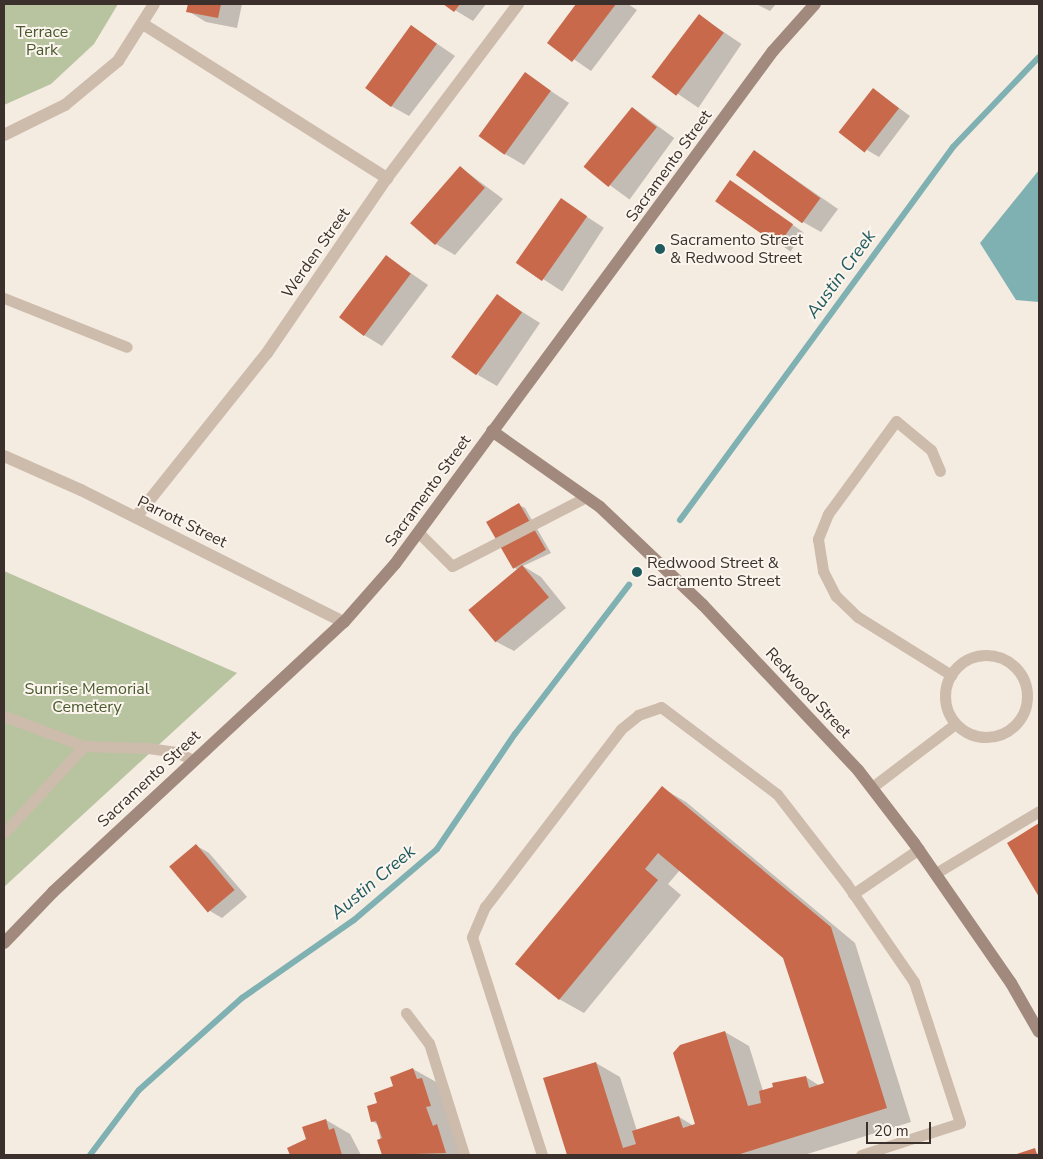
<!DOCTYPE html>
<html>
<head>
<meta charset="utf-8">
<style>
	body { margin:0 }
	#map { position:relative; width:1043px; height:1159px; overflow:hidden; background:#f4ebe1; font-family:"Nunito Sans",sans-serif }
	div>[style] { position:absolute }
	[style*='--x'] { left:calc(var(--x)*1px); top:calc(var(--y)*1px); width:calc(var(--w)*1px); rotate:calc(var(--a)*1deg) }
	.green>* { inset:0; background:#b8c4a0 }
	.water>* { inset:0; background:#7fb0b2 }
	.shadow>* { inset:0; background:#0003; transform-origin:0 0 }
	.stream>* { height:6px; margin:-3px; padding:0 3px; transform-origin:3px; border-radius:3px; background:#7fb0b2 }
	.building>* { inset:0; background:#c8694b; transform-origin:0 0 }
	.service>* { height:11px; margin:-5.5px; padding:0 5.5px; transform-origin:5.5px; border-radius:5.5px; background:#cdbbac }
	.service>.ring { margin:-5.5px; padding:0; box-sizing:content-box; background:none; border:11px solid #cdbbac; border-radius:50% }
	.minor>* { height:12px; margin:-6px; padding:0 6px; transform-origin:6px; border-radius:6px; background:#cdbbac }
	.secondary>* { height:12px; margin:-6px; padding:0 6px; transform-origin:6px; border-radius:6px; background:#a18a7d }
	.dots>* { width:14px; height:14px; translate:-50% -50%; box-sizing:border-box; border:2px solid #fbf5ee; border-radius:50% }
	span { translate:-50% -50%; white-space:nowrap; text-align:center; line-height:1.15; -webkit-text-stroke:4px #fbf5ee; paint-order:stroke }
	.park-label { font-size:16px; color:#4a5a2e }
	.street-label { font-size:16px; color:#3b302b }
	.poi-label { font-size:16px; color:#3b302b }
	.left { translate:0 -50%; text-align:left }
	.water-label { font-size:18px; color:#1f5a5e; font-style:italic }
	.frame { position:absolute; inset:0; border:5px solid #3b302b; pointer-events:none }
	.scale { position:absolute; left:866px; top:1122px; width:65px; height:22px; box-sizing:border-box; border:2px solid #3b302b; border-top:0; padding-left:6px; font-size:15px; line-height:18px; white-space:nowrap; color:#3b302b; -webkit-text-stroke:4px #fbf5ee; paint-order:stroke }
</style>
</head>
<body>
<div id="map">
	<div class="green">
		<i style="clip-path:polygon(4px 4px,118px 4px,94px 44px,51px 84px,4px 105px)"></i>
		<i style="clip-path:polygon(4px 571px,237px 673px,4px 887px)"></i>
	</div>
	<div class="water">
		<i style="clip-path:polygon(1039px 170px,1039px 302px,1016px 300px,980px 243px)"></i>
	</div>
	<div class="shadow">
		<i style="clip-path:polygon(189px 4px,242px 4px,237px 28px,206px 22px,188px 11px)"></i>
		<i style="clip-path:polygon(445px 4px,486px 4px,473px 21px)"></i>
		<i style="clip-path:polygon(578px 4px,628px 4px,637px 10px,591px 71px,549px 42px)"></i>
		<i style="clip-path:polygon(756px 4px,776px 4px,770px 11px)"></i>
		<i style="left:700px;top:16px;width:50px;height:77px;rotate:34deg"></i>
		<i style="clip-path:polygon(411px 26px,455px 56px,409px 116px,391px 106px)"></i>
		<i style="clip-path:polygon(525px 74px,569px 103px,524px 165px,505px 154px)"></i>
		<i style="clip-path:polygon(873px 89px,910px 116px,879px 157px,867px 150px)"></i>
		<i style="left:633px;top:108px;width:51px;height:76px;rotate:36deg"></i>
		<i style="clip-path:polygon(754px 151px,838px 209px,821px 232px,803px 222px)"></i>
		<i style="clip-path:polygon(460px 167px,503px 199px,455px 255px,436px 244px)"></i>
		<i style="left:730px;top:181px;width:90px;height:23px;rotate:35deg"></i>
		<i style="left:561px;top:200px;width:51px;height:76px;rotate:33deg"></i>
		<i style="clip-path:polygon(386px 256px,428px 285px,382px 346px,364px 335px)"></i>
		<i style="clip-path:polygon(497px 296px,540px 323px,497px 386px,478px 375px)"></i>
		<i style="clip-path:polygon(519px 505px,525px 508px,551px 553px,523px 566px,541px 577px,566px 608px,514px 651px,495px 641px,518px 570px,512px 566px)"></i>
		<i style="clip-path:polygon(662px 788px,686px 802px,855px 943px,911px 1122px,804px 1155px,569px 1155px,545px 1079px,596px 1063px,620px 1077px,637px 1131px,679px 1117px,694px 1126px,725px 1032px,749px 1046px,763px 1091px,806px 1077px,820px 1086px,825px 1084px,784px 957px,680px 870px,668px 884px,681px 895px,584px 1013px,559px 999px)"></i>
		<i style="clip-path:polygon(1039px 825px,1039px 895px,1009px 844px)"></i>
		<i style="clip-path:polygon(197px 846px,209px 853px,247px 897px,222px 918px,210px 911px,172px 867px)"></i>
		<i style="clip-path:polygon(413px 1069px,438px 1083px,466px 1155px,383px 1155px,378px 1125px,372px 1121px,379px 1104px)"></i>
		<i style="clip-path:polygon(326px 1120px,350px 1134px,361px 1155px,291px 1155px,289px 1148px,308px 1140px)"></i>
		<i style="clip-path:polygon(1034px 1150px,1039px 1155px,1017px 1155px)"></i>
	</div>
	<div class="stream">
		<i style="--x:680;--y:520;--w:462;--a:-53.8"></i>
		<i style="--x:953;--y:147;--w:124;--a:-46.3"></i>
		<i style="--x:90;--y:1155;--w:81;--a:-53"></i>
		<i style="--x:139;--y:1090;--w:138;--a:-41.8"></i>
		<i style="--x:242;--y:998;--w:136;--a:-34.9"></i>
		<i style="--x:354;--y:920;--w:109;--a:-40.5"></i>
		<i style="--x:437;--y:849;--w:139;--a:-55.9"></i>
		<i style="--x:515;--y:734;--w:188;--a:-52.6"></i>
	</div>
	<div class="building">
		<i style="clip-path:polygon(188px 4px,221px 4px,218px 18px,186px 12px)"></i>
		<i style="clip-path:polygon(443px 4px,460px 4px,454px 12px)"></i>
		<i style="clip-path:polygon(576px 4px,616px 4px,572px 62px,547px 43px)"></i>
		<i style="left:699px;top:14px;width:31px;height:79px;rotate:37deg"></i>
		<i style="left:411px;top:25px;width:32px;height:78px;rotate:36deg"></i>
		<i style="left:525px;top:72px;width:32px;height:79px;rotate:36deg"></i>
		<i style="left:873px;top:88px;width:33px;height:56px;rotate:38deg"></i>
		<i style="left:632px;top:107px;width:32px;height:77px;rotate:39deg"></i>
		<i style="left:754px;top:150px;width:82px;height:31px;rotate:36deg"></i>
		<i style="left:460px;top:166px;width:33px;height:76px;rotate:41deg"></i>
		<i style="left:730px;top:180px;width:77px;height:26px;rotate:35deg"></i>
		<i style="left:561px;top:198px;width:32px;height:79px;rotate:35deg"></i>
		<i style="left:386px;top:255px;width:31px;height:78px;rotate:37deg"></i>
		<i style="left:497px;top:294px;width:31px;height:78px;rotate:36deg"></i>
		<i style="left:519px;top:503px;width:54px;height:38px;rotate:60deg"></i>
		<i style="left:522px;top:565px;width:42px;height:70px;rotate:50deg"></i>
		<i style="clip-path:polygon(662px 786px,831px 927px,887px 1108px,737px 1155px,567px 1155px,543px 1078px,596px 1062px,623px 1148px,636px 1144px,632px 1131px,679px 1116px,683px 1128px,695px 1124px,673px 1053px,680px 1045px,725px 1031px,748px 1106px,761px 1103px,759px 1091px,773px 1087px,772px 1083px,806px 1076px,809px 1088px,824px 1083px,783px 958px,658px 853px,645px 869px,658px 880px,559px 1000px,515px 964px)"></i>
		<i style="clip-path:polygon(1039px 823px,1039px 897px,1007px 843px)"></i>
		<i style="left:196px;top:844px;width:60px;height:35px;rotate:50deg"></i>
		<i style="clip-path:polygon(413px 1068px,417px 1079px,422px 1078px,431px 1106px,426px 1107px,433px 1126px,437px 1124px,446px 1153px,382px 1155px,377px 1140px,382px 1138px,376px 1121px,371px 1122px,367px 1106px,377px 1103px,374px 1093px,393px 1086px,390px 1077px)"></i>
		<i style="clip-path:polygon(326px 1119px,329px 1130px,334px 1128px,342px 1155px,290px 1155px,287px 1148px,306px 1139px,302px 1127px)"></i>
		<i style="clip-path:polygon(1035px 1148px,1037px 1155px,1014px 1155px)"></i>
	</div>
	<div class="service">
		<i style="--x:4;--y:298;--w:132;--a:21.7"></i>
		<i style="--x:940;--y:471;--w:23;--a:-113"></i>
		<i style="--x:931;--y:450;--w:45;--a:-140.4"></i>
		<i style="--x:896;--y:421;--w:115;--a:126.2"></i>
		<i style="--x:828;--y:514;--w:27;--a:112"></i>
		<i style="--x:818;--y:539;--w:32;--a:81"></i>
		<i style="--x:823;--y:571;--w:28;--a:63"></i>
		<i style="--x:836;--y:596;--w:30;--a:44"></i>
		<i style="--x:858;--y:617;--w:110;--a:31.9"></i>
		<i style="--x:418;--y:532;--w:48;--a:45"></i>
		<i style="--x:452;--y:566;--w:151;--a:-27.2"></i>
		<i class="ring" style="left:945px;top:655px;width:71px;height:71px"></i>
		<i style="--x:4;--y:716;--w:85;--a:20.6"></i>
		<i style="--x:84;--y:746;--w:64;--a:1.8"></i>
		<i style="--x:148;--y:748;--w:28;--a:8"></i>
		<i style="--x:176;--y:752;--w:19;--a:25"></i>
		<i style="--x:871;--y:788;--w:106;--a:-37.3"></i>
		<i style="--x:4;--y:833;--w:118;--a:-47.4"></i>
		<i style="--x:936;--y:873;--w:120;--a:-31"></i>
		<i style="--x:853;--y:894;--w:80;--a:-34.3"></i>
		<i style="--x:406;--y:1013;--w:38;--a:53"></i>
		<i style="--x:429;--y:1043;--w:117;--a:72.6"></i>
		<i style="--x:542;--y:1155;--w:229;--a:-107.8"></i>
		<i style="--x:472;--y:937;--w:33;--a:-67"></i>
		<i style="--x:485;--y:907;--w:224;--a:-52.6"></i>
		<i style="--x:621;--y:729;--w:22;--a:-39"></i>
		<i style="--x:638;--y:715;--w:24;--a:-19"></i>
		<i style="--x:661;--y:707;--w:145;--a:36.9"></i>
		<i style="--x:777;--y:794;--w:113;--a:52.2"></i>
		<i style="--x:846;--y:883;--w:120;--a:55.5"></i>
		<i style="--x:914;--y:982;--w:148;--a:71.9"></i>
		<i style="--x:960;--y:1123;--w:104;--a:162.1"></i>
	</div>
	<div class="minor">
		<i style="--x:143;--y:24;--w:289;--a:32.3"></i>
		<i style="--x:4;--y:135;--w:68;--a:-26.2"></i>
		<i style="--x:65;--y:105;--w:69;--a:-39.7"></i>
		<i style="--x:118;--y:61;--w:67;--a:-57.7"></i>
		<i style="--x:4;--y:456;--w:84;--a:23.8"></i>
		<i style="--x:81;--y:490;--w:294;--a:26.7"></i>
		<i style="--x:136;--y:517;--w:210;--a:-51.4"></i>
		<i style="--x:267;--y:353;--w:212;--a:-55.6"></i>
		<i style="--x:387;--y:178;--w:218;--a:-53"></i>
	</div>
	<div class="secondary">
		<i style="--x:492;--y:431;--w:132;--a:35.1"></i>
		<i style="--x:600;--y:507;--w:142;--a:43.6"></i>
		<i style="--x:703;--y:605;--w:226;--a:46.8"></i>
		<i style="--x:858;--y:770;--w:92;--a:52.5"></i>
		<i style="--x:914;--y:843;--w:170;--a:55.3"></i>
		<i style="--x:1011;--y:983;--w:56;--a:60.3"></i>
		<i style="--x:4;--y:943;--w:71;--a:-46.1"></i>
		<i style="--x:53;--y:892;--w:397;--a:-42.9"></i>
		<i style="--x:344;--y:622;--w:77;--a:-48.7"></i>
		<i style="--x:395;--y:564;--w:637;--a:-53.62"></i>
		<i style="--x:773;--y:51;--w:63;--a:-48.2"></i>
	</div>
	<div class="dots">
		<i style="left:660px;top:249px;background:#1f5a5e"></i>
		<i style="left:637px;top:572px;background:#1f5a5e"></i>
	</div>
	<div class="park-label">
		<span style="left:42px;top:41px">Terrace<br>Park</span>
		<span style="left:87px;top:698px">Sunrise Memorial<br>Cemetery</span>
	</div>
	<div class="street-label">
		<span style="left:669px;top:166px;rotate:-54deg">Sacramento Street</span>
		<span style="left:316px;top:253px;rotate:-55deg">Werden Street</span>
		<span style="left:428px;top:491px;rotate:-54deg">Sacramento Street</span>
		<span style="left:182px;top:522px;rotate:26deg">Parrott Street</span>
		<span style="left:808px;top:693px;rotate:47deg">Redwood Street</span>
		<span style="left:149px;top:779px;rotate:-43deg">Sacramento Street</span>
	</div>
	<div class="poi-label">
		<span class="left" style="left:670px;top:249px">Sacramento Street<br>&amp; Redwood Street</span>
		<span class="left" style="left:647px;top:572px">Redwood Street &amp;<br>Sacramento Street</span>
	</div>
	<div class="water-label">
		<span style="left:841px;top:274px;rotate:-54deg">Austin Creek</span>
		<span style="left:373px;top:882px;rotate:-40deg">Austin Creek</span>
	</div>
	<div class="frame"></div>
	<div class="scale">20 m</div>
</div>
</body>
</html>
